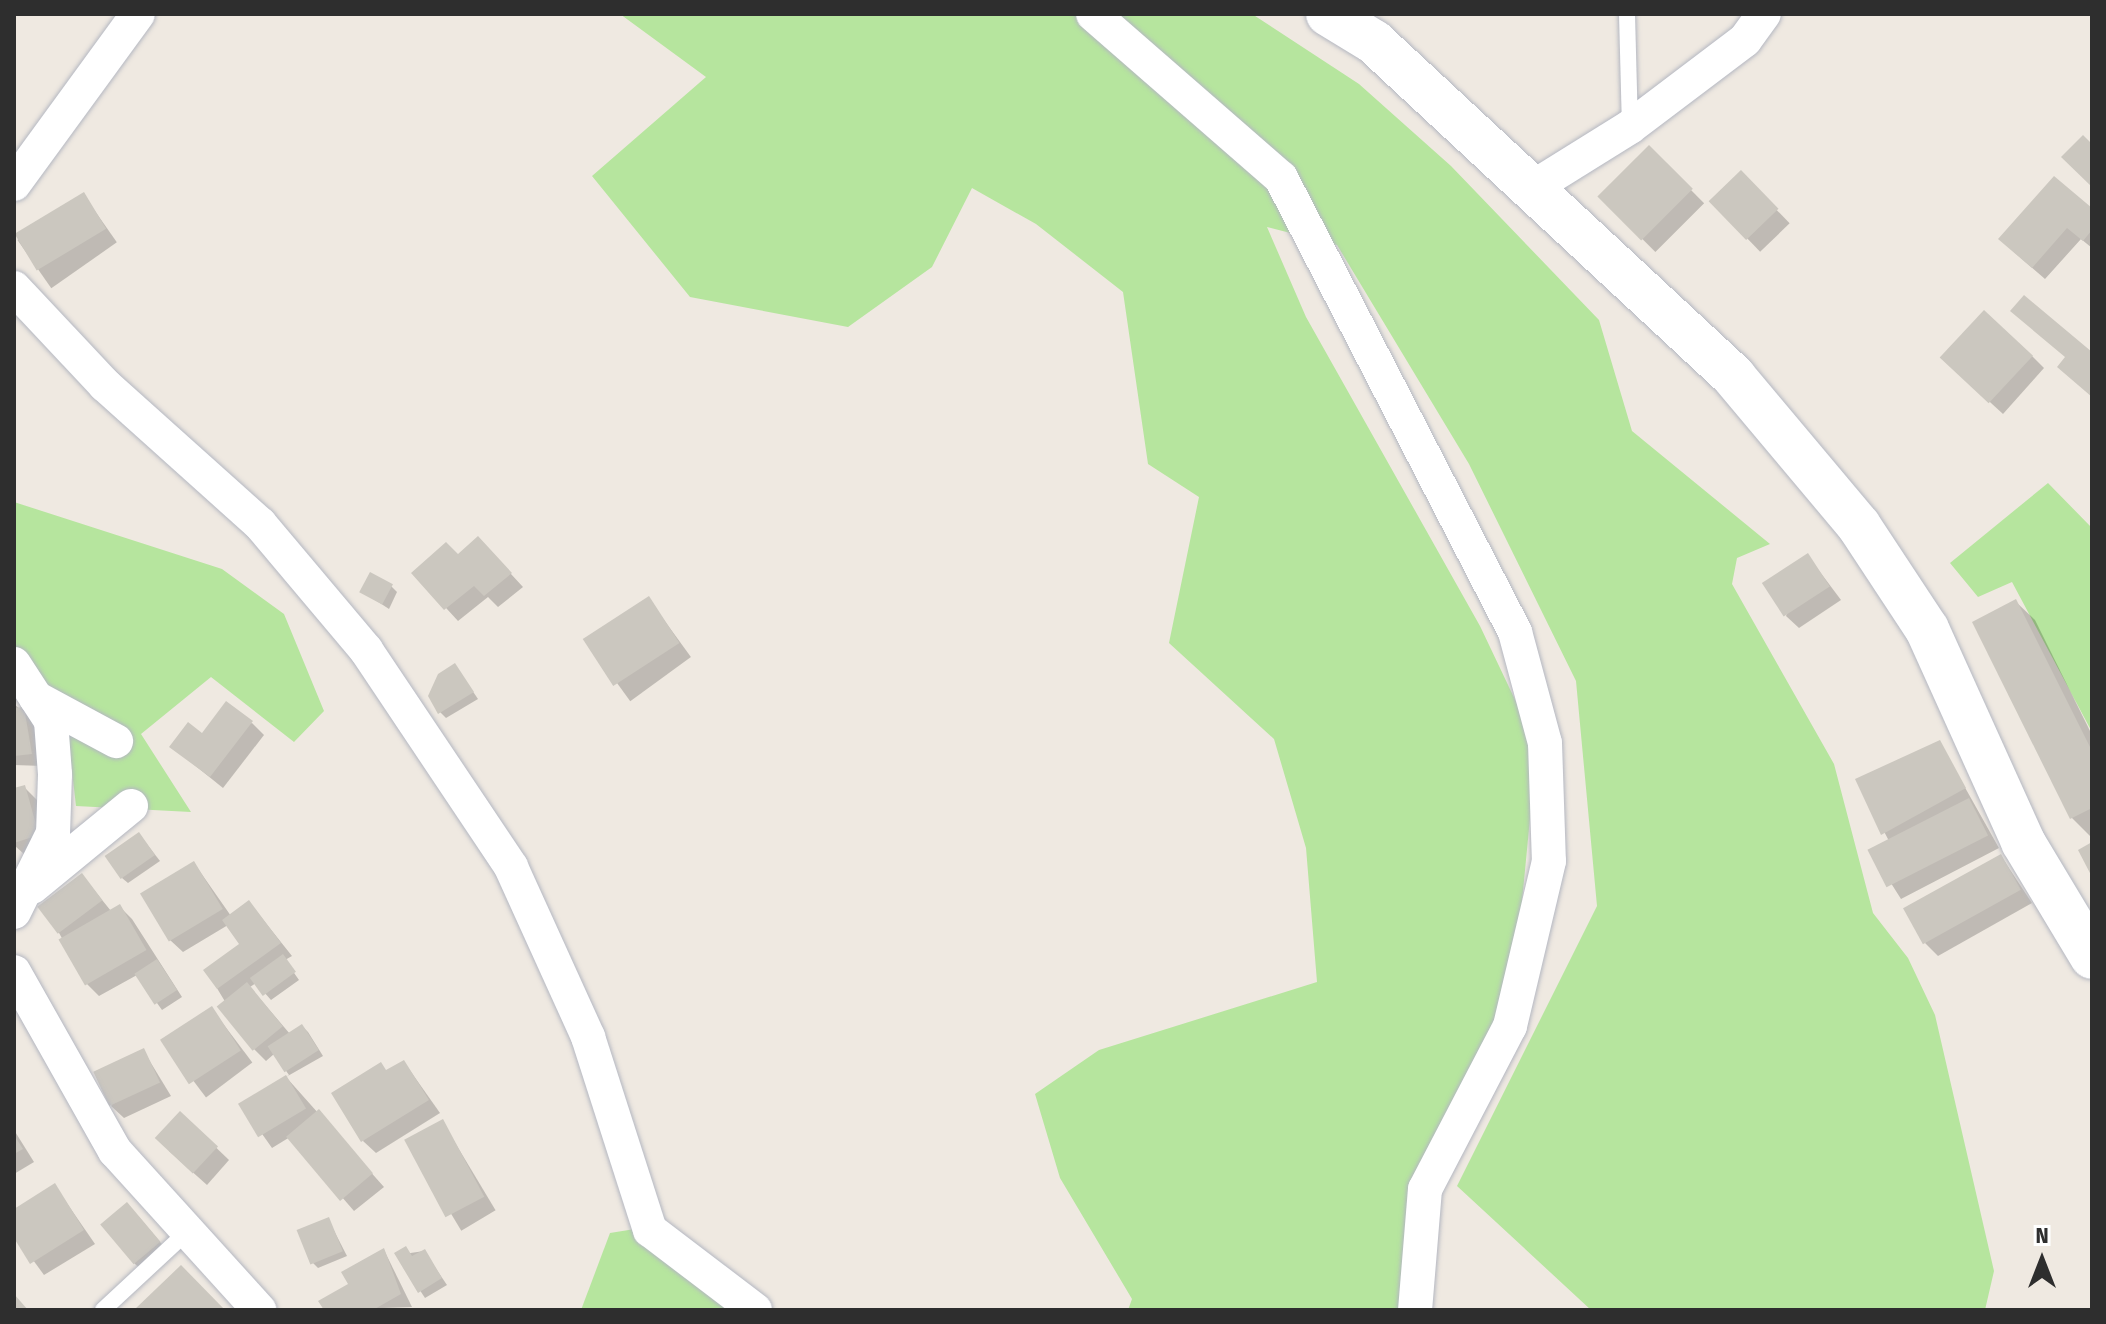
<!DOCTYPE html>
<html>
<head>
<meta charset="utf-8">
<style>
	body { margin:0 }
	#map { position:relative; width:2106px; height:1324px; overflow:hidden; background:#efe9e1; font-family:"Fira Sans Condensed",sans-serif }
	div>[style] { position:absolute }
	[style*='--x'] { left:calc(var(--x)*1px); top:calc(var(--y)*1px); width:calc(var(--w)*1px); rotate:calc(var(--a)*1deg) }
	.green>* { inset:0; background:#b6e59e }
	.shadow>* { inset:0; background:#0003; transform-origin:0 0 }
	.building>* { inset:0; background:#cbc7bf; transform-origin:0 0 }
	.roads { filter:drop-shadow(0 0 2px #b4b7c1) drop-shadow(0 0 2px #b4b7c1) }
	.lane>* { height:16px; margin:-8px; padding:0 8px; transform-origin:8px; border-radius:8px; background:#fff }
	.street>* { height:34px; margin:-17px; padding:0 17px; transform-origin:17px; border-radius:17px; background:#fff }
	.secondary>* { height:44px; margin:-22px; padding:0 22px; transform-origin:22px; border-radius:22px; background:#fff }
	span { translate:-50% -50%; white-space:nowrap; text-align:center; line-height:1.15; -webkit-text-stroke:6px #fff; paint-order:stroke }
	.frame { position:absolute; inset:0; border:16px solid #2e2e2e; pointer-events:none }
	.north { position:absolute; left:2002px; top:1220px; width:80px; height:80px; -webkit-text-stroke:6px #fff; paint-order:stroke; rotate:0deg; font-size:22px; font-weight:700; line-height:32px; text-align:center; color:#2e2e2e }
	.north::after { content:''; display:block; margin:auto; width:28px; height:36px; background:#2e2e2e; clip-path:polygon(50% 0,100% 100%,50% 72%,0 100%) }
</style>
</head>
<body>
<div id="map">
	<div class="green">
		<i style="clip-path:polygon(620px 14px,1252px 14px,1359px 84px,1451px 166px,1599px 320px,1632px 431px,1770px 544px,1737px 558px,1732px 584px,1834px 764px,1873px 913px,1908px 958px,1935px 1015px,1994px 1271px,1985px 1310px,1591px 1310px,1457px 1186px,1597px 906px,1576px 681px,1469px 464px,1337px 245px,1267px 227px,1306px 317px,1480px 626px,1537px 746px,1510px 1026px,1425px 1189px,1415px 1310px,1128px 1310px,1132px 1299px,1060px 1178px,1035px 1094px,1099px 1050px,1317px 982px,1306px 848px,1274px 739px,1169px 643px,1199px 497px,1148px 464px,1123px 292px,1036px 224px,972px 188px,932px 267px,848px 327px,690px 297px,592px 176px,706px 77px)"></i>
		<i style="clip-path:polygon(2048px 483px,2092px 528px,2092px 732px,2012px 582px,1978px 597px,1950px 563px)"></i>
		<i style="clip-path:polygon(14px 502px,222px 569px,284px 614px,324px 711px,294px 742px,211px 677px,141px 734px,191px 812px,76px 806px,68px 737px,14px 662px)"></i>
		<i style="clip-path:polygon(641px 1228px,770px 1310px,581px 1310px,610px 1233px)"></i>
	</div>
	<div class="shadow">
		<i style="left:1649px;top:148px;width:78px;height:69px;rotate:45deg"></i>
		<i style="left:1741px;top:173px;width:70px;height:41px;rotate:46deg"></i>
		<i style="left:83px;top:194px;width:59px;height:80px;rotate:55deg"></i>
		<i style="clip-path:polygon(2092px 211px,2092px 248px,2081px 239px,2045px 279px,2014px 252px)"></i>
		<i style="clip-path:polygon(2032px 356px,2044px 368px,2003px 414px,1955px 370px)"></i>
		<i style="clip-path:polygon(490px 551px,523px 587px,498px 607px,488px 597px,458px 621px,414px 573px)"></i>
		<i style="clip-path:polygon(1808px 556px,1841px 600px,1799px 628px,1786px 616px)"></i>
		<i style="clip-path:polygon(391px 586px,397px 592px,389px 609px,363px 592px)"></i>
		<i style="left:648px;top:598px;width:73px;height:75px;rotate:54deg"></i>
		<i style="clip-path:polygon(2016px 602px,2035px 620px,2092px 735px,2091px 837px,2072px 818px)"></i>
		<i style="clip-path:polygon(455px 665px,478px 699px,446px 718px,440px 712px)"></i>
		<i style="clip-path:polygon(14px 704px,36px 722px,43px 766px,14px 765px)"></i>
		<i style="clip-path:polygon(252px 723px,264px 735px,223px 788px,172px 747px)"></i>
		<i style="clip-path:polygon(1940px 743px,1999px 848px,1901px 899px,1870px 850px,1889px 841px,1857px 780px)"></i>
		<i style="clip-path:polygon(24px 787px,37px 800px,50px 848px,25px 855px,14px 845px,14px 790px)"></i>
		<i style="clip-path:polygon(139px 834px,160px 861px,128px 883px,122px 878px)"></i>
		<i style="clip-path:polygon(2001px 856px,2032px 903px,1938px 956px,1925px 943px)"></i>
		<i style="clip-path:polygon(194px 863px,231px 916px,249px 902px,292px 956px,285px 960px,299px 980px,271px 1000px,256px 983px,250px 987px,290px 1034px,302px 1026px,308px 1032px,323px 1056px,286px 1077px,384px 1187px,354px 1211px,290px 1137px,272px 1148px,241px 1104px,289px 1075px,274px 1054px,266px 1061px,253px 1048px,206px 970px,241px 944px,228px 925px,183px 952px,170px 940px)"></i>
		<i style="clip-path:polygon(82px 875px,111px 911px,119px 906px,132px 919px,182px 997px,162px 1010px,137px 975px,99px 996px,87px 984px,58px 931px)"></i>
		<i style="left:212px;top:1009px;width:67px;height:58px;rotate:53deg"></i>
		<i style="clip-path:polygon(143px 1050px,171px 1096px,124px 1118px,111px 1106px)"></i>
		<i style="clip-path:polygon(404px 1062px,440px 1113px,376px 1153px,363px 1141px,388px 1072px)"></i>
		<i style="clip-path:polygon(180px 1113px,229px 1160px,207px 1185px,169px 1151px)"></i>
		<i style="left:442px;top:1121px;width:104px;height:40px;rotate:59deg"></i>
		<i style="clip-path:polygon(14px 1130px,34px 1162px,14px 1174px)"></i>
		<i style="clip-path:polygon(55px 1186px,95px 1244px,44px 1275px,14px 1234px,14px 1211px)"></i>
		<i style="clip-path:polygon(139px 1217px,171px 1255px,147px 1275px,134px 1263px)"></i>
		<i style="clip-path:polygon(328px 1219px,347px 1256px,318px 1268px,312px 1262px)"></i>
		<i style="clip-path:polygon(384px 1250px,412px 1307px,326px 1310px,351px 1284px)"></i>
		<i style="clip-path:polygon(424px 1251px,447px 1285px,425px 1298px,397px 1255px)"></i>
	</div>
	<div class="building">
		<i style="clip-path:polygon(2083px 135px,2092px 144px,2092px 187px,2061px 157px)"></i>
		<i style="left:1649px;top:145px;width:62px;height:73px;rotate:45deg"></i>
		<i style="left:1741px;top:170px;width:54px;height:45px;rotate:46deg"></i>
		<i style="clip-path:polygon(2054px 176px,2092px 208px,2092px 230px,2083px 241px,2067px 228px,2032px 268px,1998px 239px)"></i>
		<i style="left:84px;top:192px;width:43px;height:81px;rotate:59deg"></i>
		<i style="clip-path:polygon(2024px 295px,2092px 352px,2092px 397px,2057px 367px,2065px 357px,2010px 311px)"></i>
		<i style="left:1984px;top:310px;width:67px;height:65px;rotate:43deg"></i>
		<i style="clip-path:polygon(478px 536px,512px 573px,484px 596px,474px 586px,444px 610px,411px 573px,446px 542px,458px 554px)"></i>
		<i style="left:1808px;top:553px;width:40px;height:55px;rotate:57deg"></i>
		<i style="left:370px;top:572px;width:26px;height:23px;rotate:28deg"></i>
		<i style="left:649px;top:596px;width:56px;height:79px;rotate:57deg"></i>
		<i style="clip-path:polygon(2016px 599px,2092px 751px,2092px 808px,2070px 819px,1972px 622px)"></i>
		<i style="clip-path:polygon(455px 663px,474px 692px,438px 714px,428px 696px,438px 674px)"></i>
		<i style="clip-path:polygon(226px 701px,253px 721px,210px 777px,169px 747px,188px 722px,202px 733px)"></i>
		<i style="clip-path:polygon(24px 707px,32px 754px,14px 756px,14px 708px)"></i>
		<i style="clip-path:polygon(1940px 740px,1966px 788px,1881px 835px,1855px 779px)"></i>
		<i style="clip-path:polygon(25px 785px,39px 835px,14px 843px,14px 788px)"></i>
		<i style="left:1969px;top:798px;width:42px;height:114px;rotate:63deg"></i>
		<i style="left:139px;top:832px;width:28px;height:42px;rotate:55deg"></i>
		<i style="clip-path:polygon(2092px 842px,2092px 877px,2078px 850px)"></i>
		<i style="left:2001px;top:854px;width:41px;height:112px;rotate:61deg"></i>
		<i style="left:194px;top:861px;width:56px;height:63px;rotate:59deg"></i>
		<i style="left:82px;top:873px;width:34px;height:56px;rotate:53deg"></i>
		<i style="clip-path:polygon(249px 900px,281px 943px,217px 989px,203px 970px,239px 944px,222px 920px)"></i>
		<i style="left:120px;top:904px;width:53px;height:71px;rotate:60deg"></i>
		<i style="left:283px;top:954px;width:22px;height:41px;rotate:54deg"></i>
		<i style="left:157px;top:959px;width:37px;height:27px;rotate:57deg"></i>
		<i style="left:247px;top:982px;width:57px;height:39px;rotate:51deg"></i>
		<i style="left:212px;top:1006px;width:53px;height:62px;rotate:57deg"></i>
		<i style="left:302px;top:1024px;width:31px;height:41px;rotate:57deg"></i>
		<i style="left:144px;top:1048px;width:38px;height:56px;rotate:65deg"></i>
		<i style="clip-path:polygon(404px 1060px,429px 1100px,361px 1142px,331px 1093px,381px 1062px,386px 1070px)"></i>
		<i style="left:286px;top:1075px;width:39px;height:56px;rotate:59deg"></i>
		<i style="left:319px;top:1109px;width:84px;height:43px;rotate:50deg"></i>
		<i style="left:180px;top:1111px;width:52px;height:37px;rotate:43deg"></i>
		<i style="left:443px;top:1119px;width:88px;height:44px;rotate:62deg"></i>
		<i style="clip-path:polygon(14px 1135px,23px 1149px,14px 1154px)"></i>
		<i style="clip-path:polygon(55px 1183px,84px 1230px,30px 1264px,14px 1238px,14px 1209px)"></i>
		<i style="left:127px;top:1202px;width:52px;height:35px;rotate:50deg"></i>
		<i style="left:329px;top:1217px;width:37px;height:35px;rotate:68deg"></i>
		<i style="clip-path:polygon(406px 1246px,412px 1256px,425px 1249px,442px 1278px,418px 1293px,394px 1253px)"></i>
		<i style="clip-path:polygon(384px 1248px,401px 1294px,373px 1310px,324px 1310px,318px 1301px,348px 1284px,341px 1272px)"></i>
		<i style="clip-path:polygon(181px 1265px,225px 1310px,134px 1310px)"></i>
		<i style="clip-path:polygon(14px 1294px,28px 1310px,14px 1310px)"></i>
	</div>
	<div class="roads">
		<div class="lane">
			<i style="--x:1627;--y:14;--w:113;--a:88.5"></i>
			<i style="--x:103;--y:1310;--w:113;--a:-42.9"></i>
		</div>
		<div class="street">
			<i style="--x:1093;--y:14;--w:249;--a:41.1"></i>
			<i style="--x:1281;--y:178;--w:511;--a:62.73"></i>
			<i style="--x:1515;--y:632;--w:115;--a:74.9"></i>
			<i style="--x:1545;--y:743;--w:118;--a:88.1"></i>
			<i style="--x:1549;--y:861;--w:170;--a:103.3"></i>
			<i style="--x:1510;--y:1026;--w:184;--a:117.5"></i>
			<i style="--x:1425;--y:1189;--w:121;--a:94.7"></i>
			<i style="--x:14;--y:184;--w:210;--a:-53.9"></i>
			<i style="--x:1532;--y:188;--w:115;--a:-31.9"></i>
			<i style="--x:1630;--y:127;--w:144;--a:-37.1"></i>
			<i style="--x:1745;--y:40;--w:32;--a:-54"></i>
			<i style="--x:14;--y:288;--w:133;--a:46.8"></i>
			<i style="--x:105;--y:385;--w:208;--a:41.9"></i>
			<i style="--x:260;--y:524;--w:165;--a:49.9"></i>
			<i style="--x:366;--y:650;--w:261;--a:56.2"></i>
			<i style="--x:511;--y:867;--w:187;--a:65.6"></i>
			<i style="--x:588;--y:1037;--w:203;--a:72.2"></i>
			<i style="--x:650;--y:1230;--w:132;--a:37.3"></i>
			<i style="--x:14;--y:664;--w:68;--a:57"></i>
			<i style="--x:51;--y:721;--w:53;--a:85.7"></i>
			<i style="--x:55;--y:774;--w:59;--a:91.9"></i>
			<i style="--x:53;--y:833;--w:88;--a:116.3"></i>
			<i style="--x:36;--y:698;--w:91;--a:28.3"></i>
			<i style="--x:32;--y:887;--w:128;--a:-39.3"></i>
			<i style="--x:14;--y:972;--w:206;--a:60.6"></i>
			<i style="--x:115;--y:1151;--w:215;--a:47.8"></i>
		</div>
		<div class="secondary">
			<i style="--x:1328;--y:14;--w:54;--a:31.3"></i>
			<i style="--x:1374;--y:42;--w:492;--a:42.9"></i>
			<i style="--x:1734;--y:377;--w:194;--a:50"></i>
			<i style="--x:1859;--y:526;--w:123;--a:56.6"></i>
			<i style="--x:1927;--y:629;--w:234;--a:65.7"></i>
			<i style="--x:2023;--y:842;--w:134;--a:59"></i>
		</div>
	</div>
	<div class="frame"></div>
	<div class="north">N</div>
</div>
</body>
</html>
